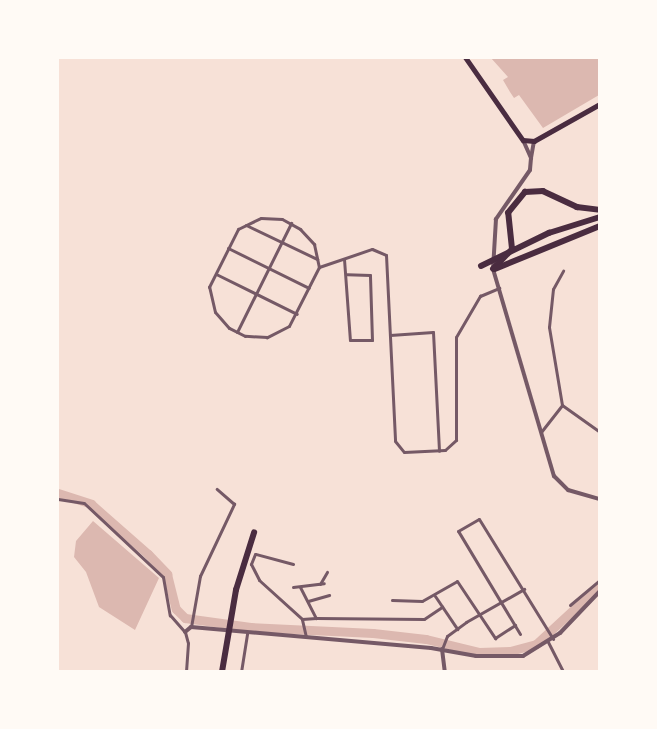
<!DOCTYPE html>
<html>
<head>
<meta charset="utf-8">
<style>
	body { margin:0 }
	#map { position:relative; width:657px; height:729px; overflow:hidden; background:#f7e1d7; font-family:Ubuntu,sans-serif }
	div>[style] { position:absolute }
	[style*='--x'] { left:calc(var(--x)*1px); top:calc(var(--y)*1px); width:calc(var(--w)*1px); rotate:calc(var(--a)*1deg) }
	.water>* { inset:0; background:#dcb8b0 }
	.river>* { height:9px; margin:-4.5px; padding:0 4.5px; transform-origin:4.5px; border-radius:4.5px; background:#dcb8b0 }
	.minor>* { height:3px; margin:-1.5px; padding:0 1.5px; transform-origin:1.5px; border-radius:1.5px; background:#755966 }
	.tertiary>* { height:4px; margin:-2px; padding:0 2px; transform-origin:2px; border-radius:2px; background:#755966 }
	.secondary>* { height:4.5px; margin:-2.25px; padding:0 2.25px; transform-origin:2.25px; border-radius:2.25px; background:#4a2c40 }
	.motorway>* { height:5.5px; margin:-2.75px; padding:0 2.75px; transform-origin:2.75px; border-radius:2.75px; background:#4a2c40 }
	span { translate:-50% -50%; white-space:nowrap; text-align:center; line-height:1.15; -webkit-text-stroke:4px #fffaf5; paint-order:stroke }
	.frame { position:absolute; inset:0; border:59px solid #fffaf5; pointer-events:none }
</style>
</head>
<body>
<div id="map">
	<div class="water">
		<i style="clip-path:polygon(491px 58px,599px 58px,599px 95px,543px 128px,519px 95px,514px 98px,510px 92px,503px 80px,508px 77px)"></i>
		<i style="clip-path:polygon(93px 521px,159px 578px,135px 630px,99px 607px,86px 572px,74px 557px,76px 541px)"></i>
	</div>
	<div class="river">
		<i style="--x:58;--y:493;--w:35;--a:18"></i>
		<i style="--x:91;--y:504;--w:76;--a:41.3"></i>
		<i style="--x:148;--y:554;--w:28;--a:46"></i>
		<i style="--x:167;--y:574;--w:36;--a:76"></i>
		<i style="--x:176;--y:609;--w:13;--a:45"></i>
		<i style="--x:185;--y:618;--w:66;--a:7.9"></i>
		<i style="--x:250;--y:627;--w:123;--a:2.8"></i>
		<i style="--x:373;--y:633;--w:53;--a:6.5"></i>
		<i style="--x:426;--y:639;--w:55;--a:13.8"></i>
		<i style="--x:479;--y:652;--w:31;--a:-2"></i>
		<i style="--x:510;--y:651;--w:27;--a:-15"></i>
		<i style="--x:536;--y:644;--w:87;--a:-42.7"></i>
	</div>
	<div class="minor">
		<i style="--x:261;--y:218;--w:21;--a:3"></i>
		<i style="--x:282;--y:219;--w:21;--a:29"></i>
		<i style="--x:300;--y:229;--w:21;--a:47"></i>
		<i style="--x:314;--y:244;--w:24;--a:78"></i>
		<i style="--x:319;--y:267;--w:66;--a:117"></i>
		<i style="--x:289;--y:326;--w:25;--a:153"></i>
		<i style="--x:267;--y:337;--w:22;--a:-177"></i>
		<i style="--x:245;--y:336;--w:18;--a:-153"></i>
		<i style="--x:229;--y:328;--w:21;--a:-131"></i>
		<i style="--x:215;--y:312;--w:26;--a:-103"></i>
		<i style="--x:209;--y:287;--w:65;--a:-63.4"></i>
		<i style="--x:238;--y:229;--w:25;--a:-26"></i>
		<i style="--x:246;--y:225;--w:79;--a:25.6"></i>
		<i style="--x:228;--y:248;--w:90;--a:26.3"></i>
		<i style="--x:344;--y:259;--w:81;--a:85.8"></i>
		<i style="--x:350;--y:340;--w:22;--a:0"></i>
		<i style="--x:372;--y:340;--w:65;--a:-91.8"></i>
		<i style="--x:370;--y:275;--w:23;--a:-178"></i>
		<i style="--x:319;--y:267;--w:56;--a:-18.8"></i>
		<i style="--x:372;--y:249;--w:15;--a:23"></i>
		<i style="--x:386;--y:255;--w:186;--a:87.2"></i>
		<i style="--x:395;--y:441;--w:14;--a:51"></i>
		<i style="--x:404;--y:452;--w:41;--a:-2.8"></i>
		<i style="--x:445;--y:450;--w:15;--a:-42"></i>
		<i style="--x:456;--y:440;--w:103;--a:-90"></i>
		<i style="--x:456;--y:337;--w:48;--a:-59.7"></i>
		<i style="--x:480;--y:296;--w:21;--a:-23"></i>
		<i style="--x:216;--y:274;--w:90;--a:26.3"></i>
		<i style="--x:237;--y:332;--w:122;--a:-63.6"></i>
		<i style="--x:390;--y:335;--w:43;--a:-4"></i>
		<i style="--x:433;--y:332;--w:119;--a:87.1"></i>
		<i style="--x:562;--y:405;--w:47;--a:35.4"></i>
		<i style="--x:541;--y:432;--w:34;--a:-52"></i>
		<i style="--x:562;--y:405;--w:79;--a:-99.5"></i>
		<i style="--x:549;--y:327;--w:38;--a:-84"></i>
		<i style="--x:553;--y:289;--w:21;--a:-61"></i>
		<i style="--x:58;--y:499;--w:26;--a:9"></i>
		<i style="--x:84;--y:503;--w:108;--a:43.1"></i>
		<i style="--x:163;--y:577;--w:39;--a:80"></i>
		<i style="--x:170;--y:615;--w:23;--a:49"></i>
		<i style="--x:185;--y:632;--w:11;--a:75"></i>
		<i style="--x:188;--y:643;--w:29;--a:94"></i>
		<i style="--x:293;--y:564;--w:39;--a:-165"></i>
		<i style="--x:255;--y:554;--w:11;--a:112"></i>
		<i style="--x:251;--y:564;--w:18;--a:63"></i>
		<i style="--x:259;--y:580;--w:58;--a:42.2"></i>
		<i style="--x:320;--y:584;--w:14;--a:-60"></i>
		<i style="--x:293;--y:587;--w:31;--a:-7"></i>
		<i style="--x:300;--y:587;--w:35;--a:63"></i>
		<i style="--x:316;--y:618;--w:108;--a:0.5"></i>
		<i style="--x:424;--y:619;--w:22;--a:-34"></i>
		<i style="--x:435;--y:596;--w:40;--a:56"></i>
		<i style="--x:392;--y:600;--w:30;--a:2"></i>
		<i style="--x:422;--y:601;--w:40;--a:-29.7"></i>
		<i style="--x:457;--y:581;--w:69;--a:56.3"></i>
		<i style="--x:495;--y:638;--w:24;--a:-33"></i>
		<i style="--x:308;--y:601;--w:22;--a:-16"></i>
		<i style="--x:570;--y:605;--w:39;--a:-40"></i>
		<i style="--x:191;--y:627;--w:52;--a:-80"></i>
		<i style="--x:200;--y:576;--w:80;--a:-64.7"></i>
		<i style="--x:234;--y:504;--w:23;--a:-139"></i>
		<i style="--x:520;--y:634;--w:120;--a:-121"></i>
		<i style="--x:458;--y:531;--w:24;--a:-30"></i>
		<i style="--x:479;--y:519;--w:141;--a:58.3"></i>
		<i style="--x:306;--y:637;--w:18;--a:-103"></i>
		<i style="--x:302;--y:619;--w:14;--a:-4"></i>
		<i style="--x:548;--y:642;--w:34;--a:63"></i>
		<i style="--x:442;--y:649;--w:14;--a:-69"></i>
		<i style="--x:447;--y:636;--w:24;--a:-36"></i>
		<i style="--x:466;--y:622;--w:67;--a:-29.6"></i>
		<i style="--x:241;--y:672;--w:39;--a:-81"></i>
	</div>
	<div class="tertiary">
		<i style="--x:523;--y:140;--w:20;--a:66"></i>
		<i style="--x:531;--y:158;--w:17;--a:-80"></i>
		<i style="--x:531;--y:158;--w:12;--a:95"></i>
		<i style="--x:530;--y:170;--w:60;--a:124.8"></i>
		<i style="--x:496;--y:219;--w:50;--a:93.4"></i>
		<i style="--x:493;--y:269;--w:216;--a:73.6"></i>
		<i style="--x:554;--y:476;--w:20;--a:45"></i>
		<i style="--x:568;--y:490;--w:33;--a:16"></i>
		<i style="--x:185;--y:632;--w:8;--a:-40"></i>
		<i style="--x:191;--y:627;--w:241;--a:5"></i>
		<i style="--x:431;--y:648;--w:46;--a:10.1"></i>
		<i style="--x:476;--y:656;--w:47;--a:0"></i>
		<i style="--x:523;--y:656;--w:44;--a:-31.9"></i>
		<i style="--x:560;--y:633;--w:58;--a:-46.4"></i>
		<i style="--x:442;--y:649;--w:23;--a:83"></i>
	</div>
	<div class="secondary">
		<i style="--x:466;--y:58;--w:100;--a:55.2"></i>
		<i style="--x:523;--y:140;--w:11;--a:5"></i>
		<i style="--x:534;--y:141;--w:76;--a:-29.3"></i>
	</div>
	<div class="motorway">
		<i style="--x:481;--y:266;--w:76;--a:-25.9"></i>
		<i style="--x:549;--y:233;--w:53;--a:-17.4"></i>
		<i style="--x:493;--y:269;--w:28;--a:-46"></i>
		<i style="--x:512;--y:249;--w:36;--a:-96"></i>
		<i style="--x:508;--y:213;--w:27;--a:-51"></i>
		<i style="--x:525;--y:192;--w:18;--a:-3"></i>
		<i style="--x:543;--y:191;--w:38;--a:25"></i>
		<i style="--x:577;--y:207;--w:23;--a:7"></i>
		<i style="--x:495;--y:269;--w:113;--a:-22.3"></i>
		<i style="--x:222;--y:672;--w:83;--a:-80.3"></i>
		<i style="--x:236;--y:590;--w:60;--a:-72.5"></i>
	</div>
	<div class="frame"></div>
</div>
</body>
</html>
